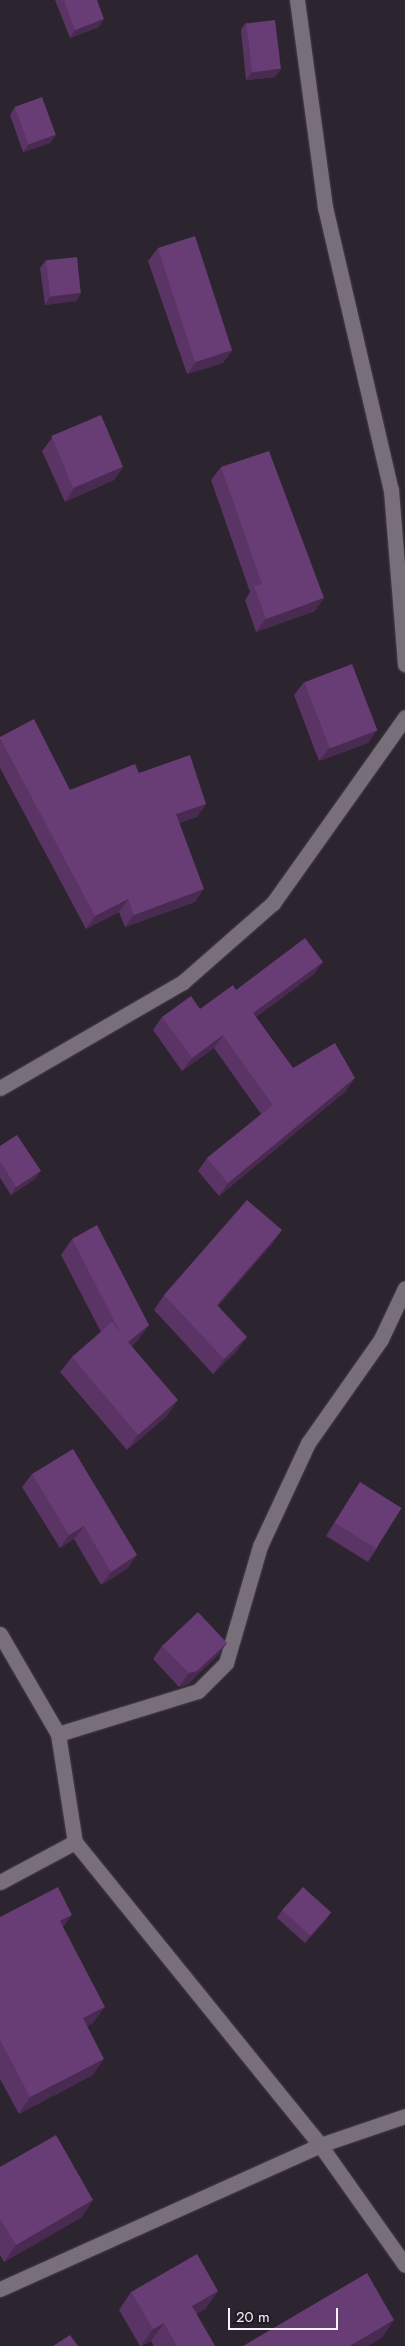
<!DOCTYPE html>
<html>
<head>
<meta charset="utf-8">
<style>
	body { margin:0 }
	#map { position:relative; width:405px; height:2346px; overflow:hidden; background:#2c242e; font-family:Jost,sans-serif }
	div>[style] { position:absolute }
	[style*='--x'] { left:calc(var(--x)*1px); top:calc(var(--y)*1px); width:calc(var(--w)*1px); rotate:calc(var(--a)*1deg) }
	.roads { filter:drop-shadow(0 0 1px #464048) drop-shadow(0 0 1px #464048) }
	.minor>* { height:15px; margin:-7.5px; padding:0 7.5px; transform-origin:7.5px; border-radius:7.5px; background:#786f7b }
	.wall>* { inset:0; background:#593464 }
	.shaded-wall>* { inset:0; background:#492a51 }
	.building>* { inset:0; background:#683c74; transform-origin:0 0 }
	span { translate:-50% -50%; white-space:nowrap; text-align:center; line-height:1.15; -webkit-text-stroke:4px #221a24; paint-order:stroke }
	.scale { position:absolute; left:228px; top:2308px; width:110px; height:22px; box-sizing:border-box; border:2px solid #f8f3fa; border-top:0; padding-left:6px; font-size:15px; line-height:18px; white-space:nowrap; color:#f8f3fa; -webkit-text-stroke:4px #221a24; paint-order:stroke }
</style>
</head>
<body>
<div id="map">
	<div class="roads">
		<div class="minor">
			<i style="--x:297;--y:0;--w:209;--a:82.3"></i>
			<i style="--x:325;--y:207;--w:291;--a:76.9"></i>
			<i style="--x:391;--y:490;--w:175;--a:85.4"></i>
			<i style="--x:0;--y:1088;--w:211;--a:-30.1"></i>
			<i style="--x:183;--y:982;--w:120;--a:-41.3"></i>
			<i style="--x:273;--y:903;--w:228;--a:-54.6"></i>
			<i style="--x:0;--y:1634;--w:116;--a:59.9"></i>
			<i style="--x:58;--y:1734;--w:109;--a:81.1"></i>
			<i style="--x:75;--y:1842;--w:390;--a:51"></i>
			<i style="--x:320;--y:2145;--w:147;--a:54.7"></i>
			<i style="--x:58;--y:1734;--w:146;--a:-17.1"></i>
			<i style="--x:198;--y:1691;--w:40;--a:-45"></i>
			<i style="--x:226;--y:1663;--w:122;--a:-73.8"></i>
			<i style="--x:260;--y:1546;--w:114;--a:-65"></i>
			<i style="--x:308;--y:1443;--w:127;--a:-54.9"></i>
			<i style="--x:381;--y:1339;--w:56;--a:-64.8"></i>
			<i style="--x:0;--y:1882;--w:85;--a:-28.1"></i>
			<i style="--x:0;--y:2289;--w:351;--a:-24.2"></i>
			<i style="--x:320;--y:2145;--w:90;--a:-18.8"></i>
		</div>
	</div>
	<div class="wall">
		<i style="clip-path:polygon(55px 0,97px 0,99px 27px,70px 38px)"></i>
		<i style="clip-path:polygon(246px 22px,275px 77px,246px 80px,241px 30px)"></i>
		<i style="clip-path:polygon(15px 107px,56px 135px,50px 143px,23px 152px,10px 115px)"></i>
		<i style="clip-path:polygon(158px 248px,223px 363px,187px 374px,148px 261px)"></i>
		<i style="clip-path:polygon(46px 260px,81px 293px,76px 301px,45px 305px,40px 268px)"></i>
		<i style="clip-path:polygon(52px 438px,123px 467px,114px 480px,65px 502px,42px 451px)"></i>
		<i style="clip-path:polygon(221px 467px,315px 611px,256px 632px,245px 600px,250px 592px,211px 480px)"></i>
		<i style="clip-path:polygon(304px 682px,377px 730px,368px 743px,319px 761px,294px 695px)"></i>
		<i style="clip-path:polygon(0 737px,70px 790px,139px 773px,206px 804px,197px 817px,179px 823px,195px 902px,125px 927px,119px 912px,86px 929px,0 768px)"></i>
		<i style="clip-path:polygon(323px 962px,314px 974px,256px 1017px,293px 1068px,346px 1091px,219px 1196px,198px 1171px,207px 1158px,261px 1114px,214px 1048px,182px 1071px,153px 1030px,162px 1017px,200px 1009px,236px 990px)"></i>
		<i style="clip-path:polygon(0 1146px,35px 1179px,11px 1195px,0 1178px)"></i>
		<i style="clip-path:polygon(282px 1230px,271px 1245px,218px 1306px,236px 1352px,213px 1374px,154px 1310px,164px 1295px)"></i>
		<i style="clip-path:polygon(72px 1239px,149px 1325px,137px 1341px,132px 1346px,167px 1416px,127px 1450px,60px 1372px,72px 1357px,101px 1332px,61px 1255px)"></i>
		<i style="clip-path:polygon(32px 1474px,127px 1569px,101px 1585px,74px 1539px,60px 1548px,22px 1487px)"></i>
		<i style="clip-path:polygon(360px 1482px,377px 1548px,368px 1562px,326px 1536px,351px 1496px)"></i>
		<i style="clip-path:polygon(227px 1643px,217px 1656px,188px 1684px,179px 1687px,153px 1659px,162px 1646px)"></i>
		<i style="clip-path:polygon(282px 1910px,326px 1920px,305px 1943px,277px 1918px)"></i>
		<i style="clip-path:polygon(0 1917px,63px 1927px,93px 2023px,87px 2026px,93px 2075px,19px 2114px,0 2079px)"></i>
		<i style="clip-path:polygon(0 2167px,82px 2217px,4px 2262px,0 2255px)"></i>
		<i style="clip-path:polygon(218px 2291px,205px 2309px,196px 2314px,215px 2346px,154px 2346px,151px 2341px,142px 2346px,140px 2346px,119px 2310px,131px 2292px)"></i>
	</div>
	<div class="shaded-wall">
		<i style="clip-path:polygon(104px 19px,99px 27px,70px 38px,75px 30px)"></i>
		<i style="clip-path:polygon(281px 69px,275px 77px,246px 80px,252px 72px)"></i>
		<i style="clip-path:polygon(56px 135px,50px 143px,23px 152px,29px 144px)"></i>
		<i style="clip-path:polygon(81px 293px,76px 301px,45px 305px,50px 297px)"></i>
		<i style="clip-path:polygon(233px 350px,223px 363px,187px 374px,197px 361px)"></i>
		<i style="clip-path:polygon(123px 467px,114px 480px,65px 502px,74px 488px)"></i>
		<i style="clip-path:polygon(324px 598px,315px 611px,256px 632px,266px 619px)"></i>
		<i style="clip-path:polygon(377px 730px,368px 743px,319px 761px,329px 748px)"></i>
		<i style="clip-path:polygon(206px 804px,197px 817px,167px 827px,176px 814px)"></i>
		<i style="clip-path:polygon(204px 889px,195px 902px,125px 927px,134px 915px)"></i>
		<i style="clip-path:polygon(128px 899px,119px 912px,86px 929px,95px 916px)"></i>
		<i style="clip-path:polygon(323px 962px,314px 974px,244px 1026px,253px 1013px)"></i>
		<i style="clip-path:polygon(223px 1035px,214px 1048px,182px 1071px,192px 1058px)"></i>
		<i style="clip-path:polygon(355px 1078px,346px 1091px,219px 1196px,228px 1183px)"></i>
		<i style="clip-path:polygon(41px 1171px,35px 1179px,11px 1195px,16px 1187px)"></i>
		<i style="clip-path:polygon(282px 1230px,271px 1245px,206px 1320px,217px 1305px)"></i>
		<i style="clip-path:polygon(149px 1325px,137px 1341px,117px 1358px,128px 1342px)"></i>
		<i style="clip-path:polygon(247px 1337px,236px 1352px,213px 1374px,224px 1359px)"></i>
		<i style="clip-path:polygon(178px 1400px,167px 1416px,127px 1450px,138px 1435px)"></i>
		<i style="clip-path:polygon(84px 1526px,74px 1539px,60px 1548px,69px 1535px)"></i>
		<i style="clip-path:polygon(137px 1555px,127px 1569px,101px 1585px,111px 1572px)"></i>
		<i style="clip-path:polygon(227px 1643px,217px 1656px,188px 1684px,179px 1687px,189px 1673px)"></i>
		<i style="clip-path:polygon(331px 1912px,326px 1920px,305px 1943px,310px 1935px)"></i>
		<i style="clip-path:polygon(72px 1915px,60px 1931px,60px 1921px)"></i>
		<i style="clip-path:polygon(105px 2007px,93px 2023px,71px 2035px,83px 2018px)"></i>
		<i style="clip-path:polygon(104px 2059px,93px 2075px,19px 2114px,30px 2097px)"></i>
		<i style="clip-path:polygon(93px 2200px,82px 2217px,4px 2262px,16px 2245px)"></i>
		<i style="clip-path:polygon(218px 2291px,205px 2309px,179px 2324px,192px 2306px)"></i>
		<i style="clip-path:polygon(394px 2320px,382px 2338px,368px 2346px,350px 2346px)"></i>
		<i style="clip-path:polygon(164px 2323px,151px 2341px,141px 2346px,153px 2329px)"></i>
	</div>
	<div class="building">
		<i style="clip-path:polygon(64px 0,97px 0,104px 19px,75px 30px)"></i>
		<i style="left:275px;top:20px;width:49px;height:29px;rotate:83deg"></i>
		<i style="left:42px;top:97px;width:40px;height:29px;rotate:70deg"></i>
		<i style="left:195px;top:236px;width:120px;height:39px;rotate:72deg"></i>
		<i style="left:77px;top:257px;width:36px;height:31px;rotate:84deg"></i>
		<i style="left:101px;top:415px;width:56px;height:54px;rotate:67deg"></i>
		<i style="clip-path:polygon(269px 451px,324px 598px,266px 619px,254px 586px,262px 584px,221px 467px)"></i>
		<i style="left:352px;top:664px;width:71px;height:51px;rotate:69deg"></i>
		<i style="clip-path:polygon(34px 719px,70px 790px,135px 764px,139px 773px,190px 755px,206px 804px,176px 814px,204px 889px,134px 915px,128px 899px,95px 916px,0 738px,0 737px)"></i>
		<i style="clip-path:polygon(305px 938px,323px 962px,253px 1013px,293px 1068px,335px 1043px,355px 1078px,228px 1183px,207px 1158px,273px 1105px,223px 1035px,192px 1058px,162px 1017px,191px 996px,200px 1009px,233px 985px,236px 990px)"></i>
		<i style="clip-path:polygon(17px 1135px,41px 1171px,16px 1187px,0 1161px,0 1146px)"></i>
		<i style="clip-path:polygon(247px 1200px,282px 1230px,217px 1305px,247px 1337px,224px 1359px,164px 1295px)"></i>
		<i style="clip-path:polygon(97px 1225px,149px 1325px,128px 1342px,178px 1400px,138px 1435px,72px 1357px,112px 1322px,120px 1332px,72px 1239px)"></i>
		<i style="clip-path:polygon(73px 1449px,137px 1555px,111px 1572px,84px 1526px,69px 1535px,32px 1474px)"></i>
		<i style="left:360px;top:1482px;width:49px;height:48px;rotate:32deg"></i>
		<i style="clip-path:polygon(198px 1612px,227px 1643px,197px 1671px,189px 1673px,162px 1646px)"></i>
		<i style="clip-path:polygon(58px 1887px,72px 1915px,60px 1921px,105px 2007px,83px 2018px,104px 2059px,30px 2097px,0 2040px,0 1917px)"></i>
		<i style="left:303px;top:1887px;width:38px;height:31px;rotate:42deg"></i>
		<i style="clip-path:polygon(56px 2135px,93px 2200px,16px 2245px,0 2219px,0 2167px)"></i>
		<i style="clip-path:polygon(197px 2254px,218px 2291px,192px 2306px,215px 2346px,177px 2346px,164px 2323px,153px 2329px,131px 2292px)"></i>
		<i style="clip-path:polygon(367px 2273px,394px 2320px,350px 2346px,243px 2346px)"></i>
		<i style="clip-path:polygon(70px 2335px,78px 2346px,53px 2346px)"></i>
	</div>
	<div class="scale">20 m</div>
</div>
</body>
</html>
